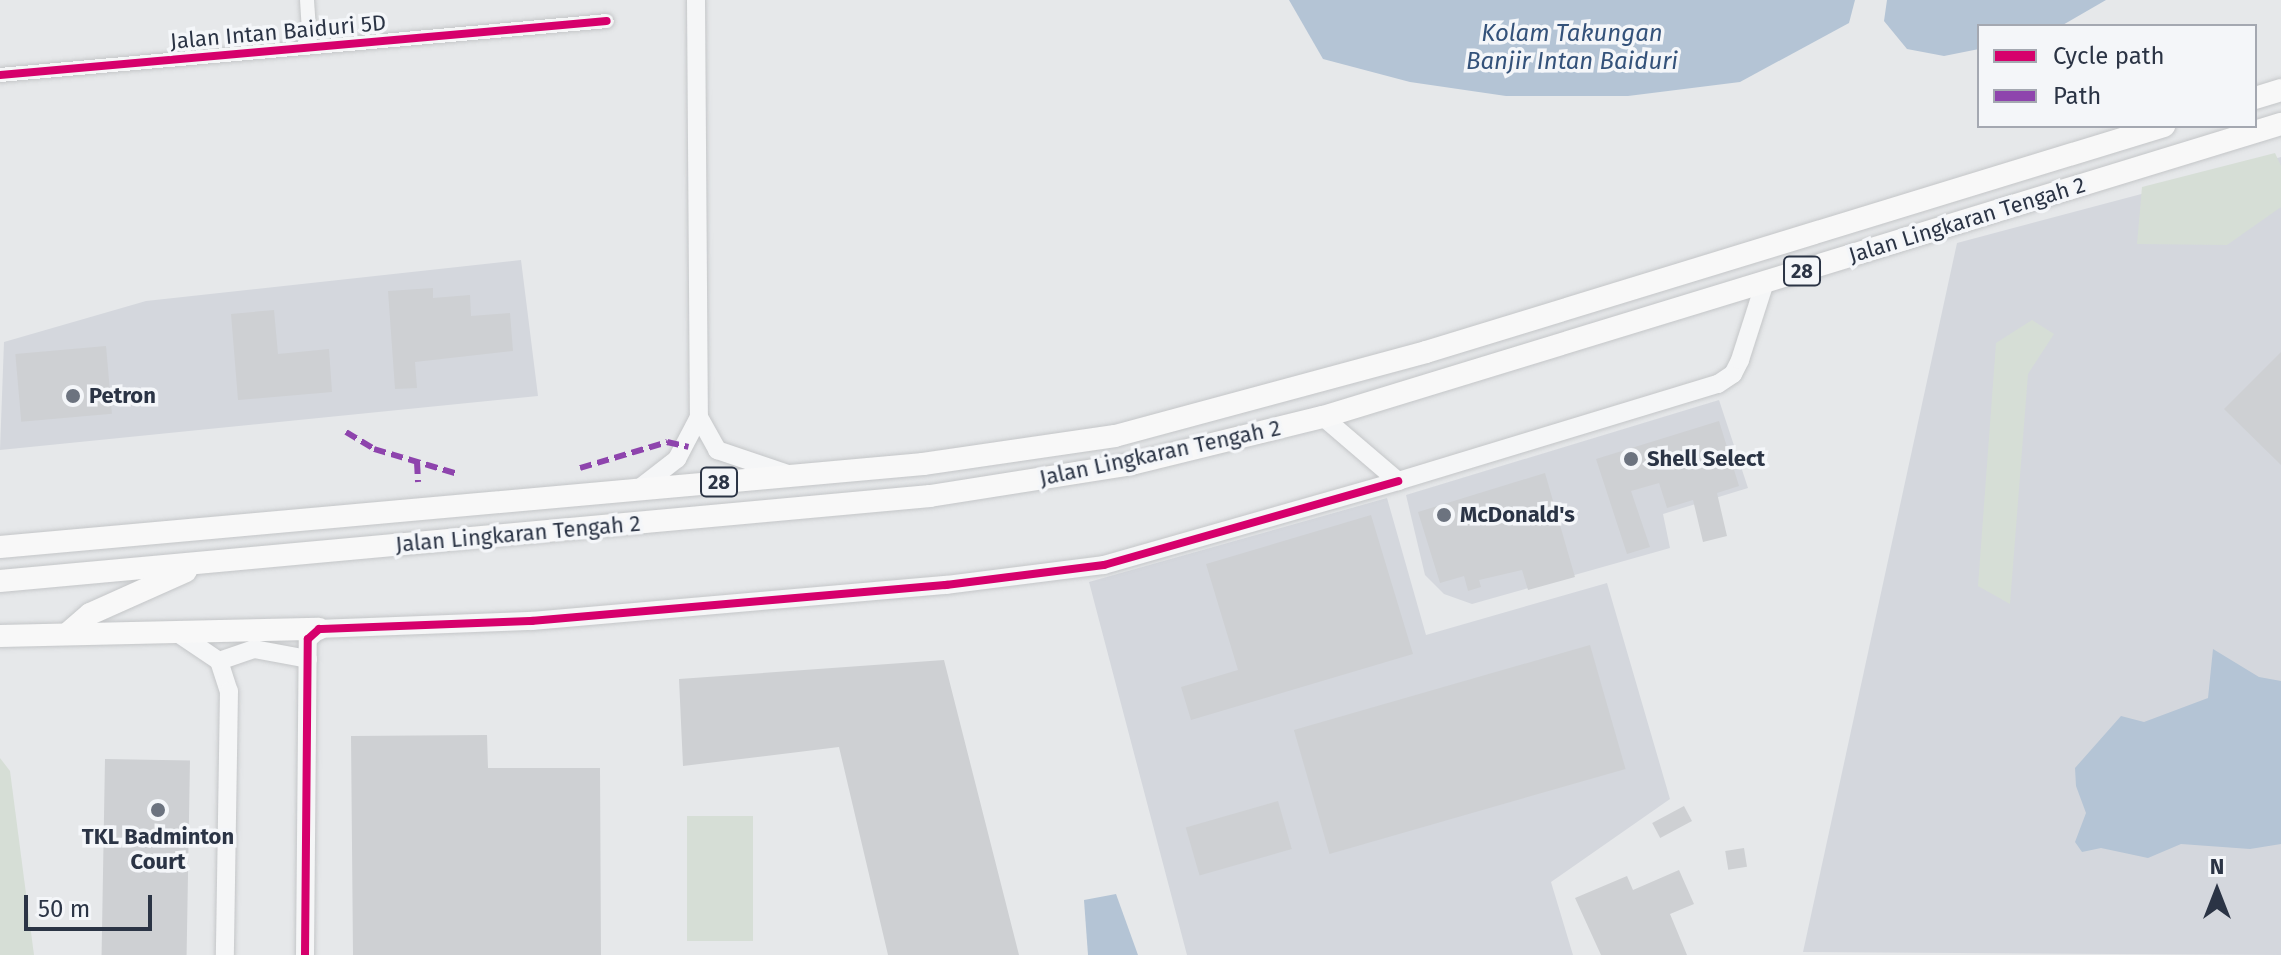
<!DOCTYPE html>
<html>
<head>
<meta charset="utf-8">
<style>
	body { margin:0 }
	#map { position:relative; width:2281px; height:955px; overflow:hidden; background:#e6e8ea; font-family:"Fira Sans",sans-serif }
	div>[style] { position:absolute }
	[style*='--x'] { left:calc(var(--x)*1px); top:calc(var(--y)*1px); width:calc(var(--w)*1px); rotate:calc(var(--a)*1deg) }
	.built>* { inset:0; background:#d4d7dd }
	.green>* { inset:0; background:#d6ded6; transform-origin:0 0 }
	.water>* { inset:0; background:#b4c4d5 }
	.building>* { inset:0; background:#ced0d3; transform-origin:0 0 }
	.roads { filter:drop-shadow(0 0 2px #c4c6c8) drop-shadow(0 0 2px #c4c6c8) }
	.minor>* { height:14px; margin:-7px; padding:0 7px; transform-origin:7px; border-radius:7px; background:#f5f6f7 }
	.tertiary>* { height:18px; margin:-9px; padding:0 9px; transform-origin:9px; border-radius:9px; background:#f5f6f7 }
	.trunk>* { height:22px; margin:-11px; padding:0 11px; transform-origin:11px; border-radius:11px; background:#f8f8f8 }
	.quiet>* { height:6px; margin-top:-3px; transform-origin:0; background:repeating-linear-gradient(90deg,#8e44ad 0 12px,transparent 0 18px) }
	.cycleway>* { height:8px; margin:-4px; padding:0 4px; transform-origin:4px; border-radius:4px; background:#d6006c }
	.dots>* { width:22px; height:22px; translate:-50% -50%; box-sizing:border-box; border:4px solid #f4f6f9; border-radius:50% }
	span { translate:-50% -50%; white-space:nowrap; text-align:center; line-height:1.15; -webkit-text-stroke:7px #f4f6f9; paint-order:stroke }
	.shield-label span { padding:2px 6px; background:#f4f6f9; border:2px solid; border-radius:6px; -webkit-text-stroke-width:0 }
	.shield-label { font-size:20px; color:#2b3445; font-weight:700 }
	.street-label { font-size:22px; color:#2b3445 }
	.poi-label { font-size:22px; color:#2b3445; font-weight:700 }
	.left { translate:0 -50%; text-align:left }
	.water-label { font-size:24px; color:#34527a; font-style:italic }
	.legend { position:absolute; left:1977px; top:24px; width:280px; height:104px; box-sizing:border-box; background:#f4f6f9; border:2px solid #a4a8b1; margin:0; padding:10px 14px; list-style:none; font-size:24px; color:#2b3445 }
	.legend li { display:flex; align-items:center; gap:16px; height:40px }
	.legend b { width:40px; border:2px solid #a4a8b1 }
	.north { position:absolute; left:2177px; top:851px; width:80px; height:80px; -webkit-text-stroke:6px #f4f6f9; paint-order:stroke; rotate:0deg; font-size:22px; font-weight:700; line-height:32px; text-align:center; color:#2b3445 }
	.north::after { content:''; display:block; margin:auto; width:28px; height:36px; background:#2b3445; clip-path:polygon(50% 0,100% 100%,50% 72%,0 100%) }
	.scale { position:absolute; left:24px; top:895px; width:128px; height:36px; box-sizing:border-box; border:4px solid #2b3445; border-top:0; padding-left:10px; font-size:24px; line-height:28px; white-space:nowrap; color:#2b3445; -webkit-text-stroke:6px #f4f6f9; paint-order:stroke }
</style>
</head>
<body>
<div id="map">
	<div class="built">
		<i style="clip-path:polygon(2281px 157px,2281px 955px,1803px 952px,1957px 243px)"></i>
		<i style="clip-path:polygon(521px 260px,538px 396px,0 450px,4px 342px,146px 301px)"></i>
		<i style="clip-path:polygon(1719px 400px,1748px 488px,1663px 514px,1670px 548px,1472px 604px,1444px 594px,1425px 575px,1406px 495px)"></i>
		<i style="clip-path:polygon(1387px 498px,1426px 635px,1607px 583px,1670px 799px,1551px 882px,1573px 955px,1187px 955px,1089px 582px)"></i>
	</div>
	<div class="green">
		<i style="clip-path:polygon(2275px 153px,2281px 166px,2281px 207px,2227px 245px,2137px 244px,2142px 187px)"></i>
		<i style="clip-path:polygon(2032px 320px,2054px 334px,2028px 374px,2010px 604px,1978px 586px,1996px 343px)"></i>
		<i style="clip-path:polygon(0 758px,10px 771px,34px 955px,0 955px)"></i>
		<i style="left:687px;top:816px;width:66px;height:125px"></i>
	</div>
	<div class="water">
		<i style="clip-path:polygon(1289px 0,1855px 0,1849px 23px,1740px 82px,1628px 96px,1506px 96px,1410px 82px,1323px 59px)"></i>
		<i style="clip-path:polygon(1887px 0,2106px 0,2061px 26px,1979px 26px,1979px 49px,1944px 56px,1907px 49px,1884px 21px)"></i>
		<i style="clip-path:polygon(2213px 649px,2259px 677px,2281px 681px,2281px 844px,2250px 849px,2181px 844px,2148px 858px,2101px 848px,2082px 852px,2075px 842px,2086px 813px,2076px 786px,2075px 768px,2121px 716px,2144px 722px,2208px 698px)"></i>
		<i style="clip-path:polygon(1116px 894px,1138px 955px,1088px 955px,1084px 900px)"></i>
	</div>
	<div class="building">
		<i style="clip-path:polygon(433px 288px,433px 298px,470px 295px,471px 316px,510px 313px,513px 351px,415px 362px,417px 388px,395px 389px,388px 291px)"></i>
		<i style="clip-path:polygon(274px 310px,278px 354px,329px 349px,332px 392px,238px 400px,231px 314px)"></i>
		<i style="left:106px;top:346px;width:68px;height:91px;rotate:85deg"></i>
		<i style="clip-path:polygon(2281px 352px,2281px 465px,2224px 409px)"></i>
		<i style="clip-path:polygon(1719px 421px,1739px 486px,1717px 493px,1727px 536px,1703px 542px,1693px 500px,1667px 508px,1659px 483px,1631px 491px,1650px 547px,1627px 554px,1596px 459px)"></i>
		<i style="clip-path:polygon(1545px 473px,1575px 577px,1528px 590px,1522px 570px,1479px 580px,1481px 587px,1468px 591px,1464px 576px,1440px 583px,1418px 512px)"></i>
		<i style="clip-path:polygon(1371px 515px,1413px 654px,1191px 720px,1181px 687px,1238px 670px,1206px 564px)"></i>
		<i style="left:1590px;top:645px;width:129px;height:308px;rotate:74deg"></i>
		<i style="clip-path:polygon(944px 660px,1019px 955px,888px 955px,839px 747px,683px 766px,679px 679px)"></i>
		<i style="clip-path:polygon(487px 735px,488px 768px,600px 768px,601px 955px,353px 955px,351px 736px)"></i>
		<i style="left:105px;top:759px;width:85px;height:196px;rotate:1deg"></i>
		<i style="left:1278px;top:801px;width:50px;height:96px;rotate:74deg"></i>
		<i style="left:1684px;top:806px;width:17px;height:36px;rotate:62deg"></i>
		<i style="left:1744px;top:848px;width:19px;height:19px;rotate:81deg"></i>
		<i style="clip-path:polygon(1679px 870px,1694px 904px,1670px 914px,1687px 955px,1601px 955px,1575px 898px,1627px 876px,1633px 890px)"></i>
	</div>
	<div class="roads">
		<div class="minor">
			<i style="--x:307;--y:0;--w:47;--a:86.3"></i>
			<i style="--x:0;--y:75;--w:609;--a:-5.08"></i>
		</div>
		<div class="tertiary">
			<i style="--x:696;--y:0;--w:417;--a:89.6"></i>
			<i style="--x:699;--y:417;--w:38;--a:61"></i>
			<i style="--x:717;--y:450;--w:78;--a:18.7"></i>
			<i style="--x:1323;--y:417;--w:99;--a:40.5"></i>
			<i style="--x:1398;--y:481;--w:334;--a:-16.9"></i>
			<i style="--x:1718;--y:384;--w:18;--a:-34"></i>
			<i style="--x:1733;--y:374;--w:16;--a:-63"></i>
			<i style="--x:1740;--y:360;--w:82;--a:-72.2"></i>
			<i style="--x:637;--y:490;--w:51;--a:-37.8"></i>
			<i style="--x:677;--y:459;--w:47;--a:-62.4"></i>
			<i style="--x:179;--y:634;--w:48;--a:34"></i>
			<i style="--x:219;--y:661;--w:32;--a:72"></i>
			<i style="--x:229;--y:691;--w:264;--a:90.9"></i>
			<i style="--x:219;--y:661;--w:37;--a:-19"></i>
			<i style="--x:254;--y:649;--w:55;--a:10.5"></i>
			<i style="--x:305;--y:955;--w:316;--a:-89.5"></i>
			<i style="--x:308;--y:639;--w:15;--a:-42"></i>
			<i style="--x:319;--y:629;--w:213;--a:-2.2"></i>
			<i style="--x:532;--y:621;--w:416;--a:-5"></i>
			<i style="--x:946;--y:585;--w:159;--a:-7.2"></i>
			<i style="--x:1104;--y:565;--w:306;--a:-15.9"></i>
		</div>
		<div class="trunk">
			<i style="--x:2255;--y:98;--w:27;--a:-17"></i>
			<i style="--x:0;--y:547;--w:927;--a:-5.14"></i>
			<i style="--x:923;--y:464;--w:194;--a:-8.3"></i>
			<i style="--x:1115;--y:436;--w:322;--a:-15.1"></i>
			<i style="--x:1426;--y:352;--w:772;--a:-17.03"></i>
			<i style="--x:0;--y:581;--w:934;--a:-5.22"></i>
			<i style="--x:930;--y:496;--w:204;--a:-9"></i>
			<i style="--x:1131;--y:464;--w:198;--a:-13.8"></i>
			<i style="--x:1323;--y:417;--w:1002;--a:-17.01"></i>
			<i style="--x:68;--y:633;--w:29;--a:-41"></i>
			<i style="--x:90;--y:614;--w:105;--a:-24.1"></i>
			<i style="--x:0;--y:636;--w:319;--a:-1.3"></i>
		</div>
	</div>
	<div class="quiet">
		<i style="--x:346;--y:432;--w:33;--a:31"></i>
		<i style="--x:374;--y:449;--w:88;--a:16.6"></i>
		<i style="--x:417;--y:462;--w:20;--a:87"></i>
		<i style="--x:580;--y:468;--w:91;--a:-16.6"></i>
		<i style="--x:667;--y:442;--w:22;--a:13"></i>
	</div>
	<div class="cycleway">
		<i style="--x:0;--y:75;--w:609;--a:-5.08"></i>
		<i style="--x:305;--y:955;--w:316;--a:-89.5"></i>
		<i style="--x:308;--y:639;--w:15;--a:-42"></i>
		<i style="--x:319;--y:629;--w:213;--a:-2.2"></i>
		<i style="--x:532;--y:621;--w:416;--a:-5"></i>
		<i style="--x:946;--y:585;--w:159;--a:-7.2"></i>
		<i style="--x:1104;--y:565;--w:306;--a:-15.9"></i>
	</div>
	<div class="dots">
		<i style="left:73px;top:396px;background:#6c737f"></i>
		<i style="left:1631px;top:459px;background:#6c737f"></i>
		<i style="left:1444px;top:515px;background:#6c737f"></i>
		<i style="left:158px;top:810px;background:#6c737f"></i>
	</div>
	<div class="shield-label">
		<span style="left:1802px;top:271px">28</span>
		<span style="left:719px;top:482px">28</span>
	</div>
	<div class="street-label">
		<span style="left:278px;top:32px;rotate:-5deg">Jalan Intan Baiduri 5D</span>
		<span style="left:1967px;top:220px;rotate:-17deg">Jalan Lingkaran Tengah 2</span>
		<span style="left:1160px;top:453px;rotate:-12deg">Jalan Lingkaran Tengah 2</span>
		<span style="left:518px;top:534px;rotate:-5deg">Jalan Lingkaran Tengah 2</span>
	</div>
	<div class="poi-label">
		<span class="left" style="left:89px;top:396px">Petron</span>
		<span class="left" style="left:1647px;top:459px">Shell Select</span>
		<span class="left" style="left:1460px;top:515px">McDonald's</span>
		<span style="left:158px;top:849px">TKL Badminton<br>Court</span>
	</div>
	<div class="water-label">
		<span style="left:1572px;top:48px">Kolam Takungan<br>Banjir Intan Baiduri</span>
	</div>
	<ul class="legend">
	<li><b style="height:10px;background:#d6006c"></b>Cycle path</li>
	<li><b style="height:10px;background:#8e44ad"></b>Path</li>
	</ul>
	<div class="north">N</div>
	<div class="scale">50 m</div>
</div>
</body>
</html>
